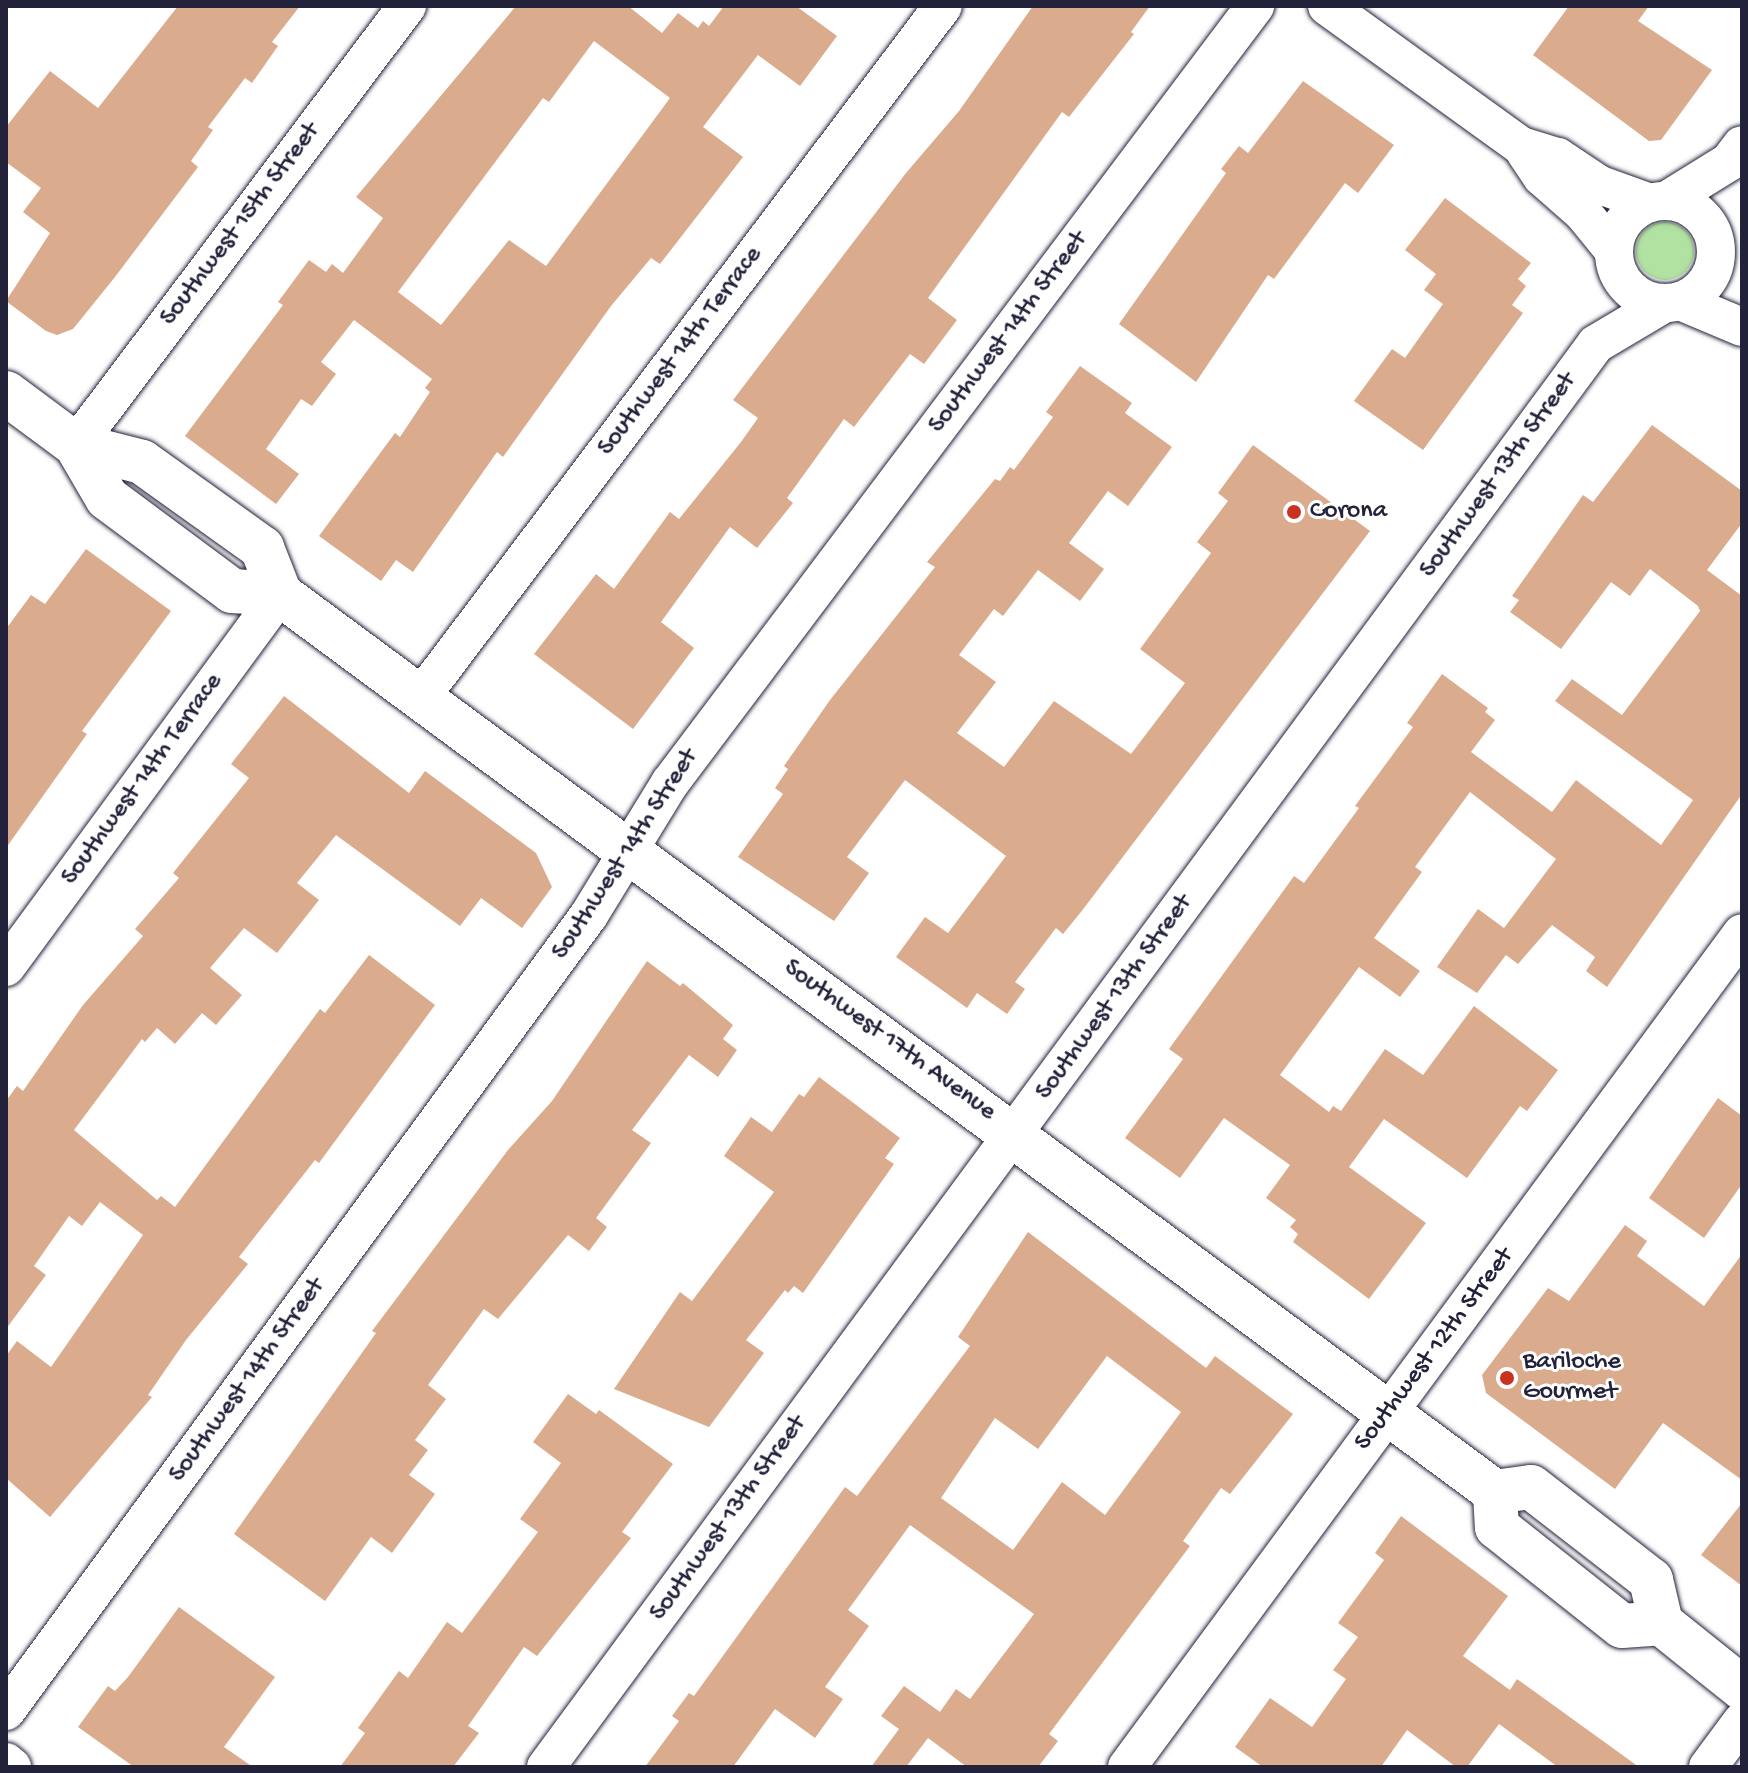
<!DOCTYPE html>
<html>
<head>
<meta charset="utf-8">
<style>
	body { margin:0 }
	#map { position:relative; width:1748px; height:1773px; overflow:hidden; background:#fff; font-family:"Gochi Hand",sans-serif }
	div>[style] { position:absolute }
	[style*='--x'] { left:calc(var(--x)*1px); top:calc(var(--y)*1px); width:calc(var(--w)*1px); rotate:calc(var(--a)*1deg) }
	.green>* { inset:0; background:#b2e2a1 }
	.round { border-radius:50% }
	.building>* { inset:0; background:#daab8c }
	.roads { filter:drop-shadow(0 0 2px #22223b) drop-shadow(0 0 2px #22223b) }
	.minor>* { height:38px; margin:-19px; padding:0 19px; transform-origin:19px; border-radius:19px; background:#fff }
	.minor>.ring { margin:-19px; padding:0; box-sizing:content-box; background:none; border:38px solid #fff; border-radius:50% }
	.secondary>* { height:44px; margin:-22px; padding:0 22px; transform-origin:22px; border-radius:22px; background:#fff }
	.dots>* { width:22px; height:22px; translate:-50% -50%; box-sizing:border-box; border:4px solid #fff; border-radius:50% }
	span { translate:-50% -50%; white-space:nowrap; text-align:center; line-height:1.15; -webkit-text-stroke:6px #fff; paint-order:stroke }
	.street-label { font-size:26px; color:#22223b }
	.poi-label { font-size:26px; color:#22223b }
	.left { translate:0 -50%; text-align:left }
	.frame { position:absolute; inset:0; border:8px solid #22223b; pointer-events:none }
</style>
</head>
<body>
<div id="map">
	<div class="green">
		<i class="round" style="left:1636px;top:222px;width:58px;height:58px"></i>
	</div>
	<div class="building">
		<i style="clip-path:polygon(178px 6px,300px 6px,272px 42px,278px 46px,252px 83px,245px 78px,208px 127px,213px 130px,191px 161px,198px 167px,115px 277px,73px 329px,57px 335px,46px 331px,6px 301px,50px 233px,23px 212px,41px 188px,6px 162px,6px 127px,50px 71px,98px 108px)"></i>
		<i style="clip-path:polygon(evenodd,516px 6px,628px 6px,662px 33px,678px 13px,698px 28px,703px 21px,709px 26px,724px 6px,796px 6px,837px 36px,800px 86px,758px 55px,703px 127px,743px 157px,660px 264px,651px 258px,611px 306px,503px 457px,497px 452px,413px 572px,396px 560px,381px 581px,319px 536px,395px 433px,400px 437px,430px 392px,425px 388px,432px 379px,354px 320px,321px 362px,336px 374px,312px 406px,301px 399px,266px 449px,299px 474px,276px 504px,185px 436px,283px 305px,278px 302px,309px 260px,326px 272px,332px 264px,343px 273px,383px 218px,356px 197px,516px 6px,594px 41px,670px 98px,546px 266px,509px 240px,441px 325px,398px 292px,543px 98px,549px 102px,594px 41px)"></i>
		<i style="clip-path:polygon(1033px 6px,1150px 6px,1131px 32px,1134px 34px,1069px 117px,1062px 112px,928px 298px,957px 320px,924px 364px,910px 354px,854px 427px,844px 419px,787px 498px,793px 503px,757px 548px,730px 527px,661px 622px,694px 648px,633px 729px,534px 654px,596px 574px,614px 589px,670px 512px,679px 519px,741px 442px,758px 418px,733px 400px,906px 173px,959px 111px)"></i>
		<i style="clip-path:polygon(1569px 6px,1649px 6px,1638px 21px,1712px 70px,1661px 140px,1649px 141px,1533px 55px)"></i>
		<i style="clip-path:polygon(1303px 81px,1394px 145px,1358px 193px,1345px 183px,1274px 279px,1268px 275px,1196px 382px,1119px 324px,1226px 173px,1221px 169px,1239px 146px,1248px 153px)"></i>
		<i style="clip-path:polygon(1445px 198px,1531px 263px,1518px 279px,1526px 286px,1512px 305px,1523px 313px,1423px 450px,1354px 401px,1392px 349px,1405px 358px,1443px 304px,1424px 290px,1436px 274px,1405px 250px)"></i>
		<i style="clip-path:polygon(1080px 366px,1132px 403px,1125px 413px,1172px 447px,1128px 506px,1108px 491px,1069px 543px,1104px 569px,1080px 601px,1038px 570px,1003px 616px,994px 609px,959px 655px,996px 682px,957px 733px,1004px 767px,1054px 701px,1131px 754px,1185px 683px,1140px 649px,1211px 553px,1197px 542px,1228px 501px,1218px 493px,1253px 445px,1370px 531px,1081px 912px,1063px 934px,1056px 928px,1015px 982px,1025px 989px,1007px 1014px,977px 993px,967px 1008px,896px 957px,925px 917px,948px 933px,1006px 856px,905px 780px,847px 857px,869px 873px,834px 921px,738px 857px,783px 794px,775px 788px,788px 769px,784px 766px,830px 700px,935px 567px,927px 562px,995px 479px,1000px 481px,1010px 467px,1014px 470px,1053px 417px,1046px 412px)"></i>
		<i style="clip-path:polygon(1652px 425px,1742px 491px,1742px 523px,1707px 570px,1742px 596px,1742px 794px,1607px 987px,1586px 971px,1595px 957px,1552px 925px,1518px 964px,1506px 955px,1477px 993px,1437px 967px,1478px 909px,1504px 928px,1556px 859px,1470px 792px,1415px 867px,1422px 872px,1374px 938px,1420px 971px,1400px 997px,1359px 967px,1280px 1075px,1329px 1112px,1333px 1106px,1341px 1111px,1385px 1049px,1423px 1075px,1474px 1006px,1558px 1070px,1527px 1111px,1520px 1106px,1467px 1178px,1384px 1119px,1349px 1167px,1426px 1223px,1369px 1299px,1293px 1242px,1298px 1234px,1290px 1227px,1296px 1220px,1266px 1198px,1290px 1165px,1224px 1118px,1180px 1178px,1125px 1138px,1183px 1059px,1169px 1049px,1294px 876px,1304px 883px,1359px 808px,1355px 806px,1413px 727px,1407px 723px,1442px 674px,1488px 708px,1485px 712px,1495px 720px,1471px 752px,1552px 812px,1576px 780px,1661px 845px,1693px 800px,1555px 701px,1572px 679px,1622px 715px,1700px 611px,1698px 606px,1650px 569px,1630px 596px,1611px 582px,1561px 649px,1510px 612px,1519px 600px,1512px 596px,1583px 495px,1593px 502px)"></i>
		<i style="clip-path:polygon(86px 549px,171px 611px,82px 731px,87px 734px,6px 848px,6px 629px,31px 595px,45px 604px)"></i>
		<i style="clip-path:polygon(284px 696px,409px 793px,425px 771px,536px 853px,552px 887px,522px 928px,481px 898px,460px 926px,336px 835px,297px 883px,319px 900px,277px 953px,244px 928px,210px 968px,242px 995px,216px 1025px,202px 1013px,175px 1044px,157px 1028px,145px 1042px,142px 1039px,74px 1130px,157px 1200px,161px 1196px,175px 1207px,320px 1009px,325px 1013px,369px 955px,435px 1005px,319px 1163px,315px 1160px,239px 1257px,248px 1264px,186px 1340px,148px 1395px,152px 1397px,50px 1517px,6px 1478px,6px 1356px,17px 1341px,51px 1367px,143px 1235px,100px 1202px,82px 1226px,69px 1216px,34px 1266px,46px 1275px,6px 1329px,6px 1101px,17px 1086px,23px 1091px,83px 1005px,143px 936px,135px 929px,179px 878px,173px 873px,249px 778px,231px 764px)"></i>
		<i style="clip-path:polygon(647px 961px,680px 986px,683px 983px,733px 1025px,723px 1039px,737px 1050px,718px 1077px,689px 1055px,632px 1130px,651px 1143px,596px 1218px,607px 1227px,589px 1251px,568px 1235px,498px 1319px,484px 1309px,428px 1385px,446px 1399px,415px 1440px,428px 1450px,409px 1475px,435px 1494px,392px 1553px,371px 1537px,325px 1601px,234px 1534px,376px 1333px,372px 1331px,508px 1150px,552px 1101px)"></i>
		<i style="clip-path:polygon(819px 1077px,900px 1138px,885px 1158px,894px 1164px,803px 1293px,794px 1286px,788px 1293px,785px 1290px,746px 1340px,764px 1353px,709px 1427px,614px 1389px,680px 1292px,692px 1301px,774px 1192px,724px 1156px,751px 1117px,772px 1132px,799px 1094px,804px 1097px)"></i>
		<i style="clip-path:polygon(1718px 1098px,1742px 1116px,1742px 1184px,1704px 1238px,1649px 1198px)"></i>
		<i style="clip-path:polygon(1625px 1225px,1647px 1241px,1637px 1256px,1704px 1306px,1742px 1254px,1742px 1480px,1663px 1423px,1615px 1489px,1486px 1393px,1482px 1375px,1548px 1288px,1569px 1301px)"></i>
		<i style="clip-path:polygon(evenodd,1028px 1232px,1206px 1368px,1215px 1356px,1293px 1414px,1230px 1494px,1221px 1488px,1183px 1541px,1190px 1546px,1049px 1734px,1058px 1741px,1038px 1767px,967px 1767px,928px 1738px,906px 1767px,871px 1767px,899px 1729px,881px 1716px,904px 1686px,940px 1712px,956px 1689px,970px 1699px,1034px 1614px,910px 1525px,848px 1610px,869px 1626px,825px 1687px,843px 1699px,815px 1738px,775px 1709px,733px 1767px,645px 1767px,679px 1721px,672px 1716px,689px 1693px,694px 1696px,845px 1487px,857px 1496px,970px 1346px,958px 1337px,1028px 1232px,1107px 1356px,1181px 1412px,1105px 1515px,1062px 1482px,1013px 1550px,941px 1498px,995px 1418px,1038px 1449px,1107px 1356px)"></i>
		<i style="clip-path:polygon(568px 1394px,596px 1414px,599px 1410px,673px 1464px,622px 1532px,631px 1538px,537px 1656px,524px 1647px,468px 1726px,479px 1733px,453px 1767px,340px 1767px,365px 1733px,358px 1728px,399px 1671px,408px 1678px,447px 1622px,462px 1633px,538px 1532px,520px 1519px,561px 1463px,533px 1442px)"></i>
		<i style="clip-path:polygon(1742px 1503px,1742px 1586px,1701px 1555px)"></i>
		<i style="clip-path:polygon(1401px 1516px,1508px 1596px,1463px 1656px,1510px 1690px,1517px 1679px,1639px 1767px,1558px 1767px,1499px 1724px,1467px 1767px,1456px 1767px,1407px 1730px,1381px 1767px,1263px 1767px,1235px 1747px,1270px 1698px,1312px 1727px,1346px 1679px,1333px 1670px,1358px 1637px,1338px 1623px,1384px 1560px,1375px 1553px)"></i>
		<i style="clip-path:polygon(179px 1607px,275px 1677px,224px 1747px,253px 1767px,134px 1767px,78px 1727px,108px 1686px,115px 1691px,128px 1677px)"></i>
	</div>
	<div class="roads">
		<div class="minor">
			<i style="--x:1327;--y:6;--w:239;--a:35.8"></i>
			<i style="--x:1521;--y:146;--w:39;--a:17"></i>
			<i style="--x:1558;--y:157;--w:50;--a:33.7"></i>
			<i style="--x:1600;--y:185;--w:53;--a:19.8"></i>
			<i style="--x:1525;--y:152;--w:30;--a:56"></i>
			<i style="--x:1542;--y:177;--w:55;--a:41.3"></i>
			<i style="--x:1583;--y:213;--w:49;--a:50.8"></i>
			<i style="--x:1666;--y:201;--w:74;--a:-31.8"></i>
			<i style="--x:1729;--y:162;--w:21;--a:-53"></i>
			<i class="ring" style="left:1614px;top:201px;width:64px;height:64px"></i>
			<i style="--x:1680;--y:301;--w:67;--a:22.8"></i>
			<i style="--x:76;--y:445;--w:550;--a:-52.98"></i>
			<i style="--x:420;--y:698;--w:867;--a:-52.92"></i>
			<i style="--x:6;--y:967;--w:463;--a:-53.7"></i>
			<i style="--x:6;--y:1711;--w:987;--a:-53.78"></i>
			<i style="--x:589;--y:915;--w:155;--a:-58.5"></i>
			<i style="--x:670;--y:783;--w:973;--a:-53.02"></i>
			<i style="--x:6;--y:1762;--w:8;--a:40"></i>
			<i style="--x:546;--y:1767;--w:1768;--a:-53.58"></i>
			<i style="--x:1596;--y:344;--w:80;--a:-30.7"></i>
			<i style="--x:1127;--y:1767;--w:1036;--a:-53.59"></i>
			<i style="--x:1708;--y:1767;--w:57;--a:-53.5"></i>
		</div>
		<div class="secondary">
			<i style="--x:6;--y:393;--w:87;--a:36.6"></i>
			<i style="--x:76;--y:445;--w:68;--a:14.4"></i>
			<i style="--x:142;--y:462;--w:148;--a:35.6"></i>
			<i style="--x:262;--y:548;--w:49;--a:68.6"></i>
			<i style="--x:280;--y:594;--w:1511;--a:36.47"></i>
			<i style="--x:1495;--y:1492;--w:36;--a:-8"></i>
			<i style="--x:1531;--y:1487;--w:152;--a:37.8"></i>
			<i style="--x:1651;--y:1580;--w:44;--a:76.9"></i>
			<i style="--x:1661;--y:1623;--w:104;--a:38.7"></i>
			<i style="--x:76;--y:445;--w:61;--a:59.7"></i>
			<i style="--x:107;--y:498;--w:156;--a:36.6"></i>
			<i style="--x:232;--y:591;--w:48;--a:3.6"></i>
			<i style="--x:1495;--y:1492;--w:35;--a:87"></i>
			<i style="--x:1497;--y:1527;--w:159;--a:38.4"></i>
			<i style="--x:1622;--y:1626;--w:39;--a:-4"></i>
		</div>
	</div>
	<div class="dots">
		<i style="left:1294px;top:512px;background:#c8321e"></i>
		<i style="left:1507px;top:1378px;background:#c8321e"></i>
	</div>
	<div class="street-label">
		<span style="left:241px;top:225px;rotate:-53deg">Southwest 15th Street</span>
		<span style="left:1009px;top:333px;rotate:-53deg">Southwest 14th Street</span>
		<span style="left:681px;top:352px;rotate:-53deg">Southwest 14th Terrace</span>
		<span style="left:1499px;top:476px;rotate:-54deg">Southwest 13th Street</span>
		<span style="left:143px;top:780px;rotate:-54deg">Southwest 14th Terrace</span>
		<span style="left:626px;top:855px;rotate:-57deg">Southwest 14th Street</span>
		<span style="left:1115px;top:998px;rotate:-54deg">Southwest 13th Street</span>
		<span style="left:889px;top:1041px;rotate:36deg">Southwest 17th Avenue</span>
		<span style="left:1435px;top:1350px;rotate:-53deg">Southwest 12th Street</span>
		<span style="left:248px;top:1381px;rotate:-54deg">Southwest 14th Street</span>
		<span style="left:729px;top:1519px;rotate:-54deg">Southwest 13th Street</span>
	</div>
	<div class="poi-label">
		<span class="left" style="left:1310px;top:512px">Corona</span>
		<span class="left" style="left:1523px;top:1378px">Bariloche<br>Gourmet</span>
	</div>
	<div class="frame"></div>
</div>
</body>
</html>
